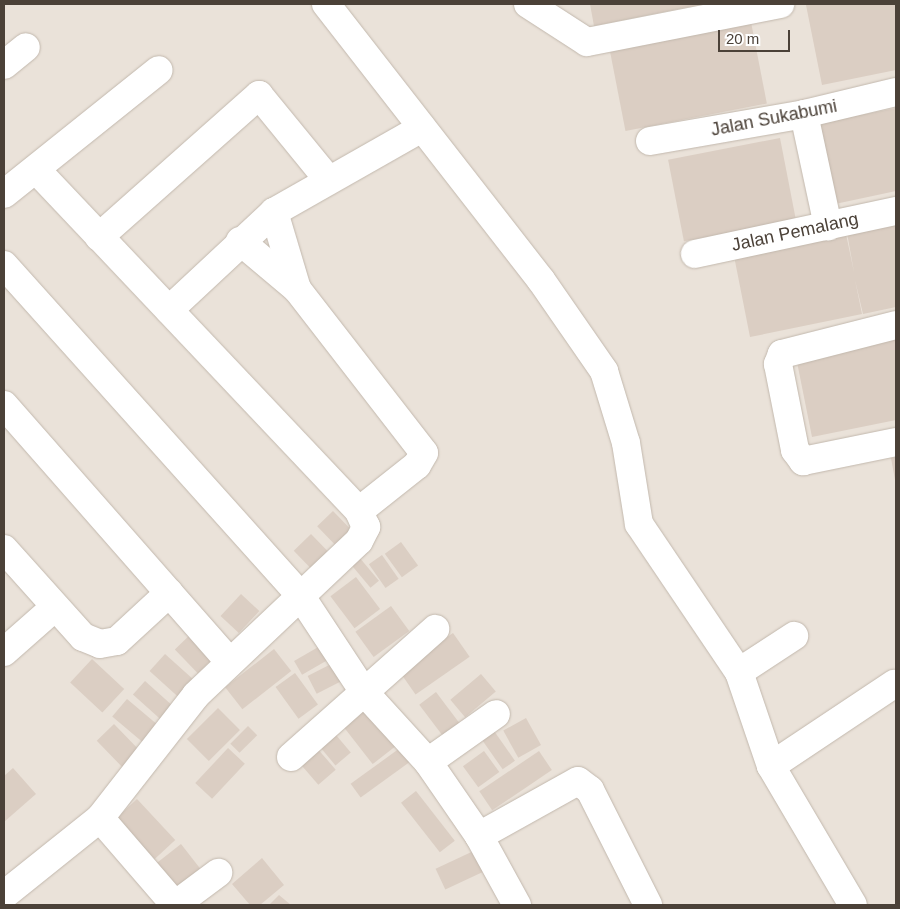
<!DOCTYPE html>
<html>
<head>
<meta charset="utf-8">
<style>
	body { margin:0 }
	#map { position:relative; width:900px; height:909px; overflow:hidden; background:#f6f1eb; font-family:Arial,sans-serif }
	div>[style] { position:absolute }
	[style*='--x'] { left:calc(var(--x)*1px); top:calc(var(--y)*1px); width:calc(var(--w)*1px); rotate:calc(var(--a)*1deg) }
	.residential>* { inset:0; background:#eae2d9; transform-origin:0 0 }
	.building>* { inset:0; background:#dbcec3; transform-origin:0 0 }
	.roads { filter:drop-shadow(0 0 1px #c2b8ad) drop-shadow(0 0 1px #c2b8ad) }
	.minor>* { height:28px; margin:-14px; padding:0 14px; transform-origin:14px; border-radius:14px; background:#fff }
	span { translate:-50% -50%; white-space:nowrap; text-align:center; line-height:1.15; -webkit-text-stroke:4px #fff; paint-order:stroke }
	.street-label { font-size:18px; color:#4b4138 }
	.frame { position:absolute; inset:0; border:5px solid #4b4138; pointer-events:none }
	.scale { position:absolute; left:718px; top:30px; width:72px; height:22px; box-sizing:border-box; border:2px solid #4b4138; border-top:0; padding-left:6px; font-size:15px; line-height:18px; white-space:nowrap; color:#4b4138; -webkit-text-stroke:4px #fff; paint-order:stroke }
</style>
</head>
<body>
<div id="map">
	<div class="residential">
		<i style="left:4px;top:4px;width:892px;height:901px"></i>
	</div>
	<div class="building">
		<i style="clip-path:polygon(590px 4px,698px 4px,698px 5px,594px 26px)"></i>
		<i style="clip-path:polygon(896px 4px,896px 70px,822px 85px,806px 5px)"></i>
		<i style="left:751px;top:22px;width:83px;height:144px;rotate:79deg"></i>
		<i style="clip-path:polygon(896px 108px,896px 191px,835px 204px,820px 123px)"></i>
		<i style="left:780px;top:138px;width:83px;height:114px;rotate:79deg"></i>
		<i style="clip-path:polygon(896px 223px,896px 307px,863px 314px,855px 280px,862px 314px,750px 337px,734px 256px,846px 234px,854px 272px,847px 233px)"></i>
		<i style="clip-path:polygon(896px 336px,896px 420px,812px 437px,796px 357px)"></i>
		<i style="clip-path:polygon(896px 457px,896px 480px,895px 480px,891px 458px)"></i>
		<i style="left:333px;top:511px;width:32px;height:22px;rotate:46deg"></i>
		<i style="left:311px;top:534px;width:29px;height:24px;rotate:46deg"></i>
		<i style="left:401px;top:542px;width:29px;height:20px;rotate:54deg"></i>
		<i style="left:382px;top:555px;width:29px;height:16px;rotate:55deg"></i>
		<i style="left:359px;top:557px;width:31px;height:11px;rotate:50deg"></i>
		<i style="left:356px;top:577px;width:40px;height:32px;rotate:53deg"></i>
		<i style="left:241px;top:594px;width:25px;height:30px;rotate:43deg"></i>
		<i style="left:391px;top:606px;width:31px;height:44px;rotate:54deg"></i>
		<i style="left:195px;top:630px;width:33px;height:28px;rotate:46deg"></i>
		<i style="left:453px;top:633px;width:29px;height:66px;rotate:55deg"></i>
		<i style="left:327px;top:642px;width:16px;height:38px;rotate:60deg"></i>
		<i style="left:274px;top:649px;width:28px;height:62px;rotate:52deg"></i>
		<i style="left:165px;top:654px;width:45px;height:23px;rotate:42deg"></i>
		<i style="left:92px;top:659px;width:44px;height:32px;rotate:43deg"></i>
		<i style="left:337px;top:661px;width:20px;height:33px;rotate:63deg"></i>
		<i style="left:295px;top:673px;width:39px;height:24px;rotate:54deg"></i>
		<i style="left:481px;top:674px;width:23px;height:40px;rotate:50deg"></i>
		<i style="left:145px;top:681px;width:42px;height:18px;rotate:42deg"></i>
		<i style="left:436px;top:692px;width:40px;height:21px;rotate:53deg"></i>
		<i style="left:127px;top:699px;width:43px;height:23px;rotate:40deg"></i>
		<i style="left:367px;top:700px;width:54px;height:35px;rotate:52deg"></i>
		<i style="left:218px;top:708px;width:31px;height:44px;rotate:45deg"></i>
		<i style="left:526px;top:718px;width:31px;height:26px;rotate:61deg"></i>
		<i style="left:114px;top:724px;width:39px;height:24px;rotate:46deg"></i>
		<i style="left:248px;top:726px;width:13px;height:25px;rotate:45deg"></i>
		<i style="left:492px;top:728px;width:40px;height:15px;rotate:55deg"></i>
		<i style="left:336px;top:735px;width:23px;height:20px;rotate:50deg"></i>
		<i style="left:316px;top:747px;width:30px;height:23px;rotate:49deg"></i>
		<i style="left:228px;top:748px;width:23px;height:48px;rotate:43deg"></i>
		<i style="left:400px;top:748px;width:17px;height:61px;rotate:54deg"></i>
		<i style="left:484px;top:751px;width:26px;height:26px;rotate:54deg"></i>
		<i style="left:539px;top:751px;width:23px;height:72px;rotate:56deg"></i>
		<i style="clip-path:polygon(13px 768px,36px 794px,4px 822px,4px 776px)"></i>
		<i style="left:416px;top:791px;width:63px;height:19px;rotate:52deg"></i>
		<i style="left:137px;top:799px;width:56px;height:28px;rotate:47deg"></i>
		<i style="left:181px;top:844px;width:31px;height:34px;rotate:52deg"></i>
		<i style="left:480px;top:848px;width:23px;height:49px;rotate:65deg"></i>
		<i style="clip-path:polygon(262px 858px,284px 885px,260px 905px,250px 905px,232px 884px)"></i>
		<i style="clip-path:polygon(279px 895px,291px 905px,269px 905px)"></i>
	</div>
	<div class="roads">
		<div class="minor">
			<i style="--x:326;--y:4;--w:350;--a:52.1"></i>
			<i style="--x:541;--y:280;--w:111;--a:55.3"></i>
			<i style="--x:604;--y:371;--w:75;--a:73"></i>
			<i style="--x:626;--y:443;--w:82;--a:80.9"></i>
			<i style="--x:639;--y:524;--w:179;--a:56"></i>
			<i style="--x:739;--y:672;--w:99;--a:71.2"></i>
			<i style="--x:771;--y:766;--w:161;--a:59.5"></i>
			<i style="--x:528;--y:4;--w:70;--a:32.8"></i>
			<i style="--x:587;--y:42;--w:197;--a:-11.1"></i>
			<i style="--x:4;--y:65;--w:28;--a:-39"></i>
			<i style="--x:804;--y:114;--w:115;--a:77.9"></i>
			<i style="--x:650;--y:141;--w:156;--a:-9.9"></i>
			<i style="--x:804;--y:114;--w:95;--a:-13.4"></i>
			<i style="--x:4;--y:194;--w:198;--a:-38.7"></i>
			<i style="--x:274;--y:212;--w:80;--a:73.4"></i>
			<i style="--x:99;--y:237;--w:214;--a:-41.6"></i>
			<i style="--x:259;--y:95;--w:107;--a:50.7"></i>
			<i style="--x:240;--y:241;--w:75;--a:40.1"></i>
			<i style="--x:297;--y:289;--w:207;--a:52.2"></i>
			<i style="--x:424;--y:453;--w:14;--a:120"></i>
			<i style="--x:417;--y:465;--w:74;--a:141.6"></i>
			<i style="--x:695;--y:254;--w:206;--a:-12.1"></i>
			<i style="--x:4;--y:265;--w:443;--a:48.1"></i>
			<i style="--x:300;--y:595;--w:116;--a:56.6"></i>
			<i style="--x:364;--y:692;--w:95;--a:47.6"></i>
			<i style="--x:428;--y:762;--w:90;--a:55.4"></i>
			<i style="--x:479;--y:836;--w:79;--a:61.2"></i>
			<i style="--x:169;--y:310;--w:144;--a:-43"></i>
			<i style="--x:274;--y:212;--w:170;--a:-29.6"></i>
			<i style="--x:896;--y:325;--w:118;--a:165.7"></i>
			<i style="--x:782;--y:354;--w:11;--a:112"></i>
			<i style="--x:778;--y:364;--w:88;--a:78.8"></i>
			<i style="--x:795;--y:450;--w:14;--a:54"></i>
			<i style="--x:803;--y:461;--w:95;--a:-11.5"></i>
			<i style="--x:4;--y:405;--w:341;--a:48.7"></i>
			<i style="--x:4;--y:549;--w:118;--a:48.1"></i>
			<i style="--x:83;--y:637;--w:18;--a:22"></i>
			<i style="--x:100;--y:644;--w:17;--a:-10"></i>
			<i style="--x:117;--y:641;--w:71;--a:-42.7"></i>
			<i style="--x:4;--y:652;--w:68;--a:-41.4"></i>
			<i style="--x:739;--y:672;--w:66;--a:-33.2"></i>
			<i style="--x:291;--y:757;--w:193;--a:-41.6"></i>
			<i style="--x:428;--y:762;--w:83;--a:-35.2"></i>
			<i style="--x:771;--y:766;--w:148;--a:-33.7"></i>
			<i style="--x:100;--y:818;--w:115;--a:49.2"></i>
			<i style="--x:479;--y:836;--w:113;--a:-29.1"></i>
			<i style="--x:578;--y:781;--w:15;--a:37"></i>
			<i style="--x:590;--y:790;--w:129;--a:63.2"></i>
			<i style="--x:4;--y:895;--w:123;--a:-38.7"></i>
			<i style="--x:100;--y:818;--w:156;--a:-52"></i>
			<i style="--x:196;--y:695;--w:224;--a:-43.4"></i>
			<i style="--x:359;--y:541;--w:16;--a:-63"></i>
			<i style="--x:366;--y:527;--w:17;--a:-114"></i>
			<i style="--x:359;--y:511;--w:468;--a:-133.4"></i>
			<i style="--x:175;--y:905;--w:54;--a:-36.7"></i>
		</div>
	</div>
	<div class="street-label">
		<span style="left:774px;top:118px;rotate:-11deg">Jalan Sukabumi</span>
		<span style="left:795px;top:232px;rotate:-12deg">Jalan Pemalang</span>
	</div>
	<div class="frame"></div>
	<div class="scale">20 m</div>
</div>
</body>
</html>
